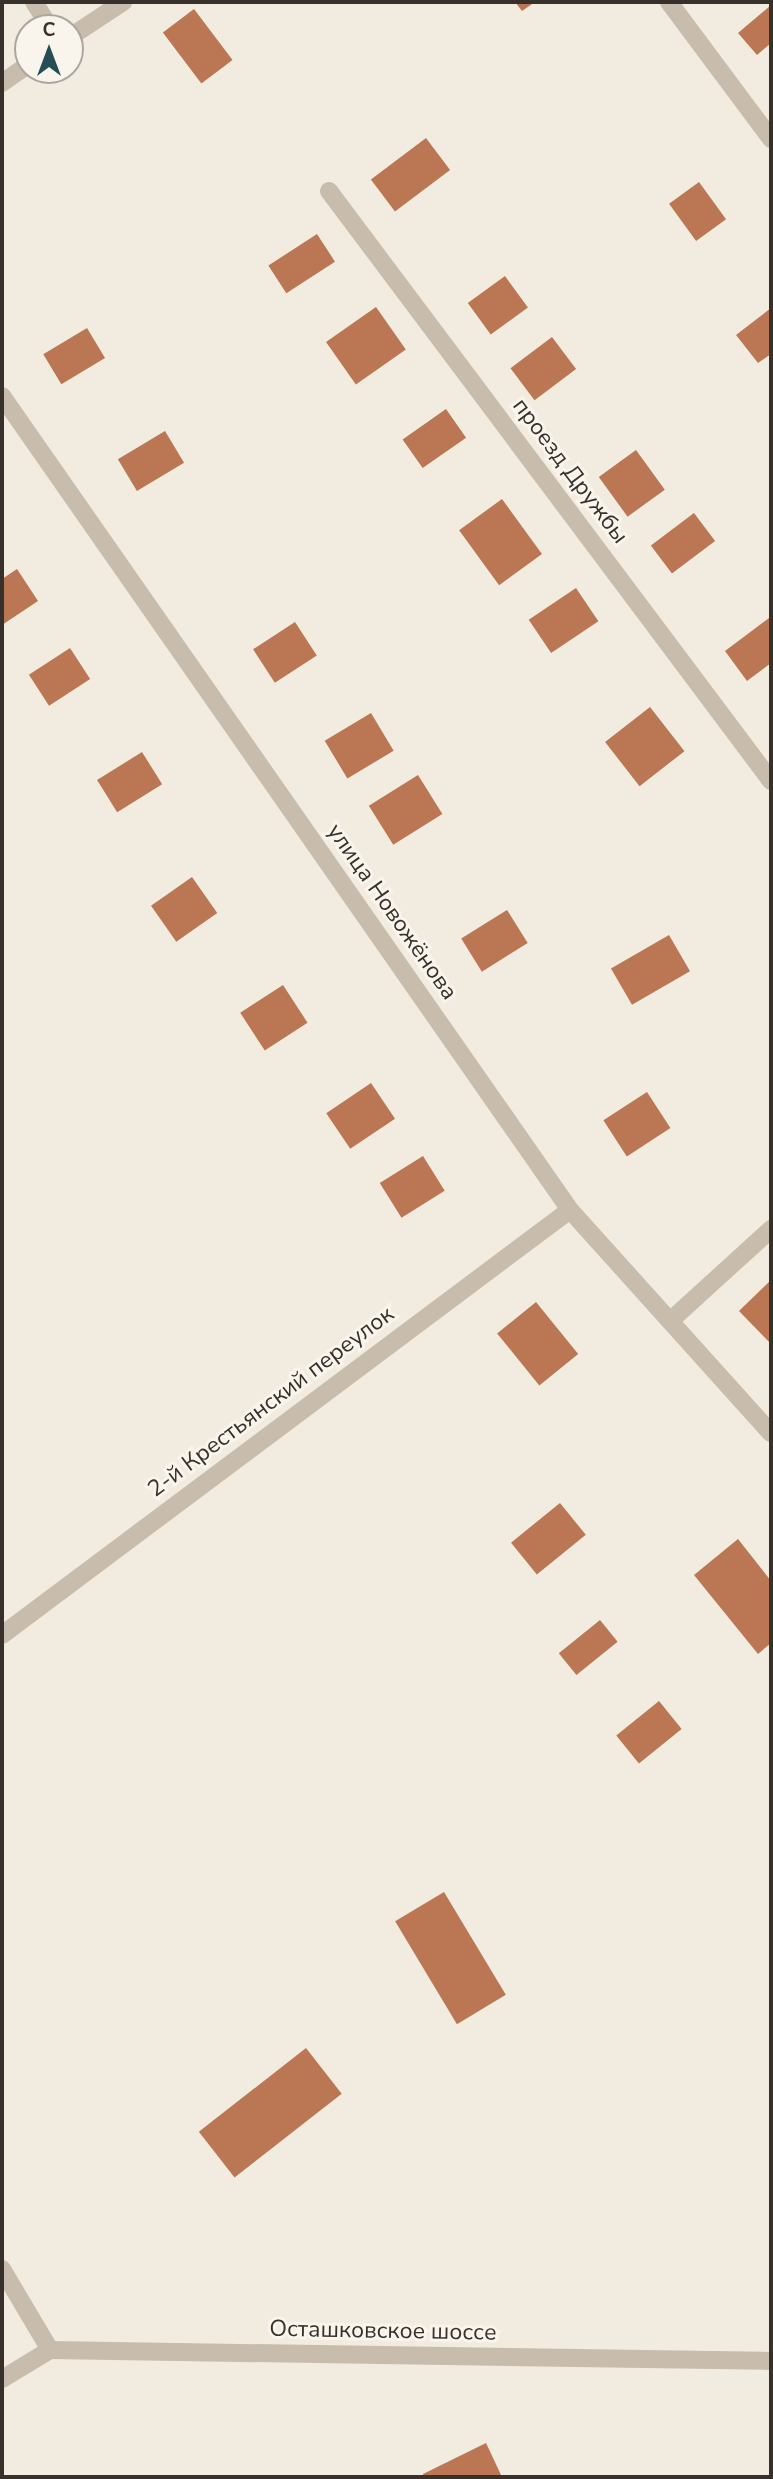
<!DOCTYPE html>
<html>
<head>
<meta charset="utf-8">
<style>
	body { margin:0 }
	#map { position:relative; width:773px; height:2479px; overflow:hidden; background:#f1ebe0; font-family:"Nunito Sans",sans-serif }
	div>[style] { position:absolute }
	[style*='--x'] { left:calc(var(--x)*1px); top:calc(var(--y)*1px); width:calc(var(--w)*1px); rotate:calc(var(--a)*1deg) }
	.building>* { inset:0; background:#bb7753; transform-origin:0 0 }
	.minor>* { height:18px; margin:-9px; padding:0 9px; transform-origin:9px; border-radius:9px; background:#c8bcac }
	span { translate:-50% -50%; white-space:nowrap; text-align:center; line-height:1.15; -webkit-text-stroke:6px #f9f4ec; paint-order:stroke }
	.street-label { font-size:23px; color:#37302b }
	.frame { position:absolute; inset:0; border:4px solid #37302b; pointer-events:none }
	.north { position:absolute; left:14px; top:14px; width:70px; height:70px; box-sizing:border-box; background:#f9f4ec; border:2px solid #aba69f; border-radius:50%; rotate:0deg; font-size:19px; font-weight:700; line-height:28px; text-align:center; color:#37302b }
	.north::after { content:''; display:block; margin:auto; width:24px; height:32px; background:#244d55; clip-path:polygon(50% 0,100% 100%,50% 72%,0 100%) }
</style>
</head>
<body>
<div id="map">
	<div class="building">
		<i style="clip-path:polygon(515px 2px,535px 2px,522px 11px)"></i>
		<i style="clip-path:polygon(771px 5px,771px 43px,757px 55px,738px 33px)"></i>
		<i style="left:194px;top:9px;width:64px;height:39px;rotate:53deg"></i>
		<i style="left:426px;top:138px;width:40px;height:69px;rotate:53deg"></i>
		<i style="left:699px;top:182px;width:46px;height:37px;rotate:54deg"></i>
		<i style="left:317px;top:234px;width:33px;height:58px;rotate:57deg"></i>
		<i style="left:505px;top:276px;width:39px;height:46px;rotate:54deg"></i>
		<i style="left:376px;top:307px;width:52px;height:61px;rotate:55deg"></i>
		<i style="clip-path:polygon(771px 308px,771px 354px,758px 363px,736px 335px)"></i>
		<i style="left:87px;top:328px;width:35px;height:51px;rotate:59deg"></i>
		<i style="left:552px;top:337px;width:40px;height:52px;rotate:53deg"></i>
		<i style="left:446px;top:409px;width:35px;height:53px;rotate:55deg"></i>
		<i style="left:165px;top:431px;width:37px;height:55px;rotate:59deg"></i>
		<i style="left:636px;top:450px;width:49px;height:46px;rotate:54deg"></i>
		<i style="left:502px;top:499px;width:68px;height:53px;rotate:54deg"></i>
		<i style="left:694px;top:513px;width:35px;height:54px;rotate:53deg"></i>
		<i style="clip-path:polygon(17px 569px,38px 601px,2px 625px,2px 579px)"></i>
		<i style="left:576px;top:588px;width:40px;height:57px;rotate:56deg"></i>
		<i style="clip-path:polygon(769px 618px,771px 663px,747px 681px,725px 651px)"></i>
		<i style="left:295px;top:622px;width:40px;height:50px;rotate:57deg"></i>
		<i style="left:70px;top:648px;width:37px;height:49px;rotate:57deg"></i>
		<i style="left:650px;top:707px;width:56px;height:57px;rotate:52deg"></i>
		<i style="left:371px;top:713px;width:44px;height:54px;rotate:59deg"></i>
		<i style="left:142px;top:752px;width:38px;height:53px;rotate:58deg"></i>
		<i style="left:418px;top:775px;width:46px;height:58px;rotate:58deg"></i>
		<i style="left:192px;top:877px;width:44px;height:50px;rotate:55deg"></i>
		<i style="left:507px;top:910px;width:39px;height:54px;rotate:58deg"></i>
		<i style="left:669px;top:935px;width:42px;height:67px;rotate:60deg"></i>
		<i style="left:283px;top:985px;width:45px;height:51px;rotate:57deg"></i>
		<i style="left:371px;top:1083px;width:43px;height:54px;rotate:56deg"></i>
		<i style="left:647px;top:1092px;width:43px;height:52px;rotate:57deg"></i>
		<i style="left:423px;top:1156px;width:41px;height:51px;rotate:58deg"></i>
		<i style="clip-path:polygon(771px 1280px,771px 1344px,739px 1311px)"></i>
		<i style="left:536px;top:1302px;width:67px;height:50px;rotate:51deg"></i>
		<i style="left:560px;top:1503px;width:41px;height:63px;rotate:51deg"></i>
		<i style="clip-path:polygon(738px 1539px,771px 1581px,771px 1643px,758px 1654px,694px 1575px)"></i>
		<i style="left:600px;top:1620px;width:28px;height:53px;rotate:51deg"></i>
		<i style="left:659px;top:1701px;width:36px;height:55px;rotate:51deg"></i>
		<i style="left:444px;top:1892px;width:120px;height:57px;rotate:59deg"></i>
		<i style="left:306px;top:2048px;width:58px;height:136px;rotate:52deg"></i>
		<i style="clip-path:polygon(486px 2443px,502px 2477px,424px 2477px,423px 2474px)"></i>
	</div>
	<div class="minor">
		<i style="--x:34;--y:2;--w:31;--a:58"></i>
		<i style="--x:669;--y:2;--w:171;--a:53.3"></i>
		<i style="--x:70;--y:37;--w:64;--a:-33.4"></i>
		<i style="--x:2;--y:83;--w:32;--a:-35"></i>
		<i style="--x:329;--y:191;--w:737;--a:53.16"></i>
		<i style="--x:2;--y:396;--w:993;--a:55.09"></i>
		<i style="--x:570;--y:1210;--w:300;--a:48"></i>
		<i style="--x:670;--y:1321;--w:137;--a:-42.3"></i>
		<i style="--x:2;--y:1635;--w:709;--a:-36.81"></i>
		<i style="--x:2;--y:2269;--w:94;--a:59.3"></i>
		<i style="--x:2;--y:2379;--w:56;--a:-31.1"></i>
		<i style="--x:50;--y:2350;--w:721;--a:0.87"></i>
	</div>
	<div class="street-label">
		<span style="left:570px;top:471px;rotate:53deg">проезд Дружбы</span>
		<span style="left:392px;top:912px;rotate:55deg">улица Новожёнова</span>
		<span style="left:271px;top:1402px;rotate:-37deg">2-й Крестьянский переулок</span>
		<span style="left:383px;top:2331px;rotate:1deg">Осташковское шоссе</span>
	</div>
	<div class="frame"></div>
	<div class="north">С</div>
</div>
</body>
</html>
